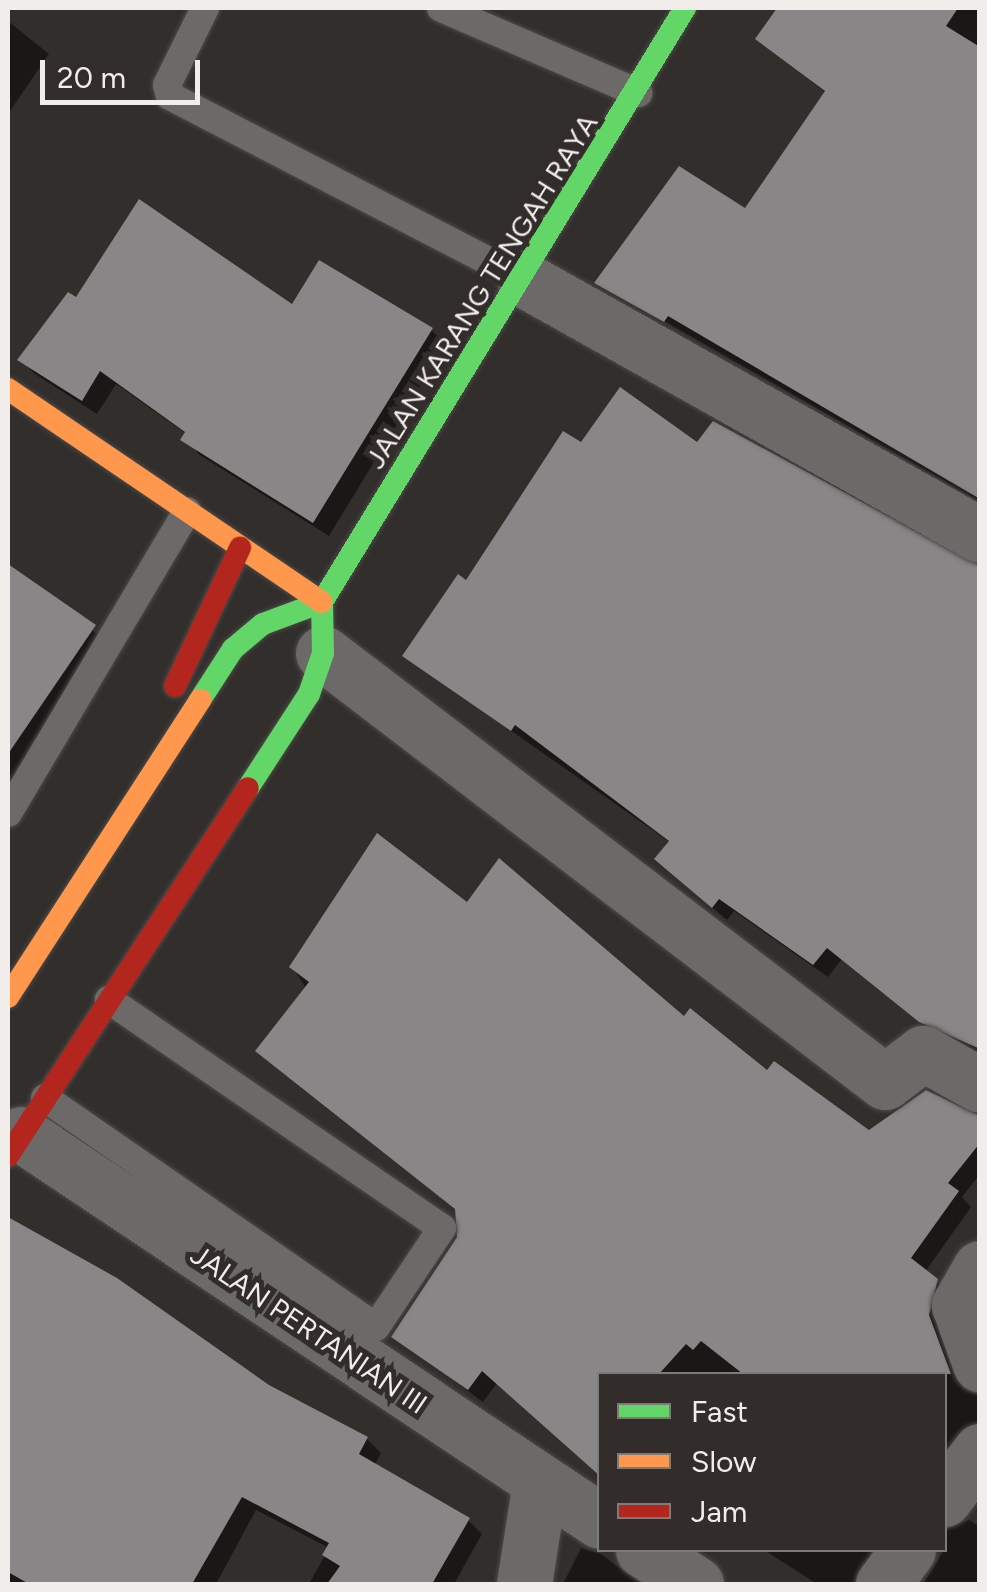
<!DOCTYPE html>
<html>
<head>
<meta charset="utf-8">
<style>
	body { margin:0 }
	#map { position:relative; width:987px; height:1592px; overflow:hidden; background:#312e2c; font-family:Figtree,sans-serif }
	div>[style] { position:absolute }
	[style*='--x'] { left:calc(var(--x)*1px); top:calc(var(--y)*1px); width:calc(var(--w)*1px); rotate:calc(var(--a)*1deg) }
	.shadow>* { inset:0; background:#0007 }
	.building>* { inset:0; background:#888686 }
	.roads { filter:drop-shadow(0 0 2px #4c4a48) drop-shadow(0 0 2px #4c4a48) }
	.lane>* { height:28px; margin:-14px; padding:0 14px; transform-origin:14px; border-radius:14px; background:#6b6a68 }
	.street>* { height:55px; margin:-27.5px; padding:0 27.5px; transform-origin:27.5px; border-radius:27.5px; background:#6b6a68 }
	.fast>* { height:22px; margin:-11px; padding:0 11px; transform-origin:11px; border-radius:11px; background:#63d668 }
	.slow>* { height:22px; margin:-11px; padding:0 11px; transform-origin:11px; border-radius:11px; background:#ff974d }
	.jam>* { height:22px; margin:-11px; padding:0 11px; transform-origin:11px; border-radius:11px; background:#b3261e }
	span { translate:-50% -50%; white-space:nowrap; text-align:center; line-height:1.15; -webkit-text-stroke:10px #322d2b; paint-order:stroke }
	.street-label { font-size:28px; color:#f0edeb }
	.frame { position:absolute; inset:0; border:10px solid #f0edeb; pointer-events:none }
	.legend { position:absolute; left:597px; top:1372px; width:350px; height:180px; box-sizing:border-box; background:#322d2b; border:2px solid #7e7a78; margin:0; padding:12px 18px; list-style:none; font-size:30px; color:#f0edeb }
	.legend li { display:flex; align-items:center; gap:20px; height:50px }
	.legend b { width:50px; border:2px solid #7e7a78 }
	.scale { position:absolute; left:40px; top:60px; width:160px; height:45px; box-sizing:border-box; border:5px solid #f0edeb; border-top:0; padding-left:12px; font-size:30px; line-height:35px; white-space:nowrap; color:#f0edeb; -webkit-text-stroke:8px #322d2b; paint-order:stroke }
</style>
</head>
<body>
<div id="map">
	<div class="shadow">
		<i style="clip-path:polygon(780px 8px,980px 8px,980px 502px,598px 283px,746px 211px,826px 93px,759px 39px)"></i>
		<i style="clip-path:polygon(8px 21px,49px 54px,8px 114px)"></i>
		<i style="clip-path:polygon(77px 301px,293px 308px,431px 330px,446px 344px,329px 536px,198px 454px,187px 434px,116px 384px,97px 414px,35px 374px,21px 360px)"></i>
		<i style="clip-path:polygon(582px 445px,697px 446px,980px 568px,980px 1056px,936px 1036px,842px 959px,828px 977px,734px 911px,727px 920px,671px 872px,671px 843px,405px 656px)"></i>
		<i style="clip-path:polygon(8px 567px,113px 646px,8px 799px)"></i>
		<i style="clip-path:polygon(468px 906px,685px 1020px,869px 1133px,980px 1119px,980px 1174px,962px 1197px,971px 1207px,925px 1272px,950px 1295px,942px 1331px,963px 1389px,980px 1396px,980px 1441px,944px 1483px,944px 1374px,600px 1374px,497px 1383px,483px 1402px,394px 1336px,462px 1231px,458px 1211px,292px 967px)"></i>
		<i style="clip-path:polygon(8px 1219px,116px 1280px,268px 1387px,367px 1439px,381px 1453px,374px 1466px,468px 1520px,482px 1534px,454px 1584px,309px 1584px,329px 1548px,256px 1510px,216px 1584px,8px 1584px)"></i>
		<i style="clip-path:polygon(969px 1520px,980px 1527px,980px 1584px,923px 1584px,944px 1550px,944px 1530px)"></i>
		<i style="clip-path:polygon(581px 1548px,601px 1554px,641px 1584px,563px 1584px)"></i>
		<i style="clip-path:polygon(764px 1550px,898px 1550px,872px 1584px,817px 1584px)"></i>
	</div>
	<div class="building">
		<i style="clip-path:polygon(777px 8px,958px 8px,946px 26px,980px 47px,980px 499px,668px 316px,664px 322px,594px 283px,679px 166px,745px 208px,825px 91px,755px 39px)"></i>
		<i style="clip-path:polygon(139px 199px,292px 304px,319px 260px,433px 328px,313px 523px,180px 440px,185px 432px,100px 371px,82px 401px,17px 360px,68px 292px,76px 297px)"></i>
		<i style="clip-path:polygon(620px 387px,697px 442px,713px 421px,980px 566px,980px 1049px,919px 1022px,827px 948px,813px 965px,719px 899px,712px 908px,654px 859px,669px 841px,515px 725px,511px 731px,402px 656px,458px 574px,466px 580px,563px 431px,581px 442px)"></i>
		<i style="clip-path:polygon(8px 564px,96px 625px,8px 754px)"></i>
		<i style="clip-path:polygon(377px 833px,467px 902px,499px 858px,684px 1016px,690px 1008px,767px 1070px,774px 1061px,869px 1130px,926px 1090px,980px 1116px,980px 1143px,948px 1183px,959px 1191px,911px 1258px,938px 1279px,929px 1315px,951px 1374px,743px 1374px,701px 1341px,693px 1350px,686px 1344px,659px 1374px,600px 1374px,600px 1476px,482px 1371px,468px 1390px,391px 1337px,457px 1237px,455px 1209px,255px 1051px,309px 982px,289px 967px)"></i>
		<i style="clip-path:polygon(8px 1217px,117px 1278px,269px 1385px,368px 1437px,359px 1454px,470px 1518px,432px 1584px,327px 1584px,340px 1566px,322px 1555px,329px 1543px,242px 1497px,192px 1584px,29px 1584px,8px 1572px)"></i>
	</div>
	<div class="roads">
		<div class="lane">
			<i style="--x:205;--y:8;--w:86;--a:116.3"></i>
			<i style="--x:167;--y:85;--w:11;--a:75"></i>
			<i style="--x:170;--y:96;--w:400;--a:27.4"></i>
			<i style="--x:441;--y:8;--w:215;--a:23.3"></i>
			<i style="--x:8;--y:813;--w:351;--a:-59.3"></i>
			<i style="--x:45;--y:1098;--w:402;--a:34.7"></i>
			<i style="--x:376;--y:1327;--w:119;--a:-56.3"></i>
			<i style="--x:442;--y:1228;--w:404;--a:-145.6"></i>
		</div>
		<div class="street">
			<i style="--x:525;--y:280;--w:522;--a:29.27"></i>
			<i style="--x:323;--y:653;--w:707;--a:37.36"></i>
			<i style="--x:885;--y:1082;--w:48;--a:-37.3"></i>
			<i style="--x:923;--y:1053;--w:65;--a:29.3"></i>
			<i style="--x:21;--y:1134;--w:696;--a:33.76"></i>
			<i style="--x:980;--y:1268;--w:43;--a:119.6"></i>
			<i style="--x:959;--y:1305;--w:63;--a:70.4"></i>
			<i style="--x:944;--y:1499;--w:60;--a:-53.1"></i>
			<i style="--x:643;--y:1550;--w:63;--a:32.7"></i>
			<i style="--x:524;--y:1584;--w:103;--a:-81.1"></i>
			<i style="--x:883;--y:1584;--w:42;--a:-53.7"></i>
		</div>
		<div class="fast">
			<i style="--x:200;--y:700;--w:61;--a:-57.1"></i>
			<i style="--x:233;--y:649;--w:39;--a:-40"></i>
			<i style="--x:263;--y:624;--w:63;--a:-20.4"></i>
			<i style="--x:248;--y:788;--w:112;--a:-57"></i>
			<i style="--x:309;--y:694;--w:43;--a:-71.1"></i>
			<i style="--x:323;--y:653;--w:51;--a:-91.1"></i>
			<i style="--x:322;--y:602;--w:696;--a:-58.57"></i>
		</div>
		<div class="slow">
			<i style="--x:8;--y:389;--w:379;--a:34.2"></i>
			<i style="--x:8;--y:997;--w:354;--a:-57.1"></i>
		</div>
		<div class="jam">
			<i style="--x:175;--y:686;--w:153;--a:-64.8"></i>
			<i style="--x:8;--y:1156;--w:439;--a:-56.9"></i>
		</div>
	</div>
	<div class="street-label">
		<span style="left:481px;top:291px;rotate:-58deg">JALAN KARANG TENGAH RAYA</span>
		<span style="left:309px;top:1329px;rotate:34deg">JALAN PERTANIAN III</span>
	</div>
	<div class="frame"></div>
	<ul class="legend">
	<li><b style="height:12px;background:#63d668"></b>Fast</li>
	<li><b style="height:12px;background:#ff974d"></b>Slow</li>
	<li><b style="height:12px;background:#b3261e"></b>Jam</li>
	</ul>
	<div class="scale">20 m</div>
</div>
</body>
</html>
